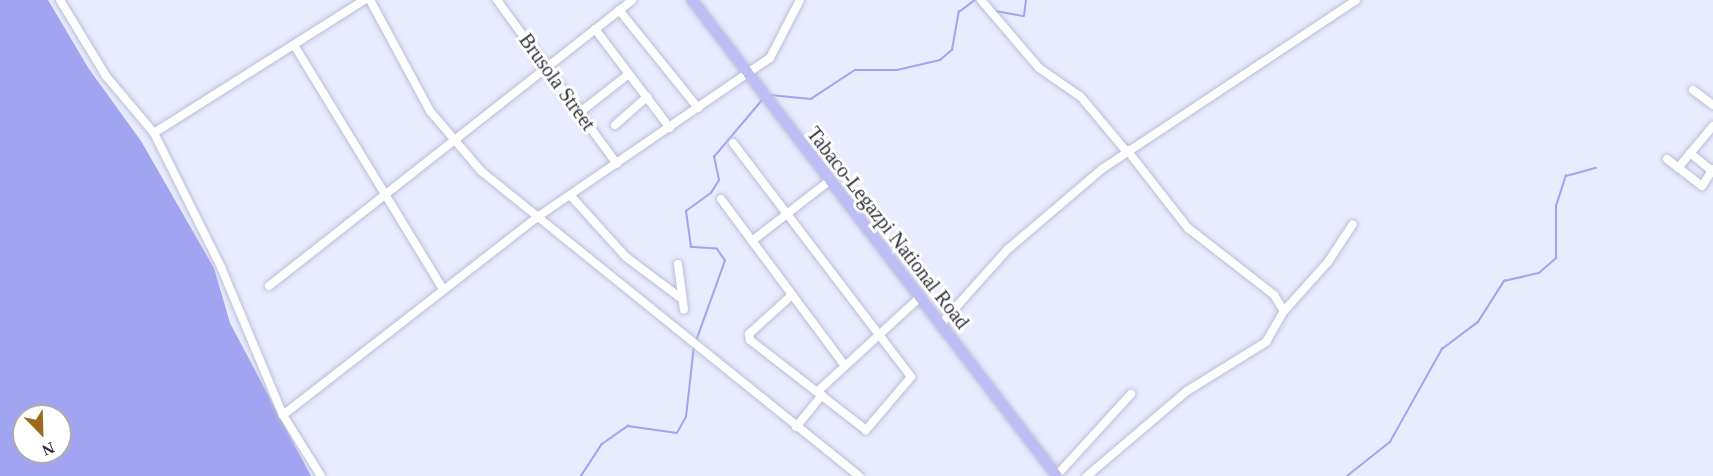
<!DOCTYPE html>
<html>
<head>
<meta charset="utf-8">
<style>
	body { margin:0 }
	#map { position:relative; width:1713px; height:476px; overflow:hidden; background:#e9ebff; font-family:"Times New Roman",serif }
	div>[style] { position:absolute }
	[style*='--x'] { left:calc(var(--x)*1px); top:calc(var(--y)*1px); width:calc(var(--w)*1px); rotate:calc(var(--a)*1deg) }
	.forest>* { inset:0; background:#a1a4f0 }
	.stream>* { height:1.5px; margin:-0.75px; padding:0 0.75px; transform-origin:0.75px; border-radius:0.75px; background:#a1a4f0 }
	.roads { filter:drop-shadow(0 0 2px #bcbed6) drop-shadow(0 0 2px #bcbed6) }
	.minor>* { height:8px; margin:-4px; padding:0 4px; transform-origin:4px; border-radius:4px; background:#fff }
	.major>* { height:10px; margin:-5px; padding:0 5px; transform-origin:5px; border-radius:5px; background:#bdbef5 }
	span { translate:-50% -50%; white-space:nowrap; text-align:center; line-height:1.15; -webkit-text-stroke:6px #fff; paint-order:stroke }
	.street-label { font-size:20px; color:#31313b }
	.north { position:absolute; left:12px; top:404px; width:60px; height:60px; box-sizing:border-box; background:#fff; border:2px solid #adadb1; border-radius:50%; rotate:157deg; font-size:16px; font-weight:700; line-height:24px; text-align:center; color:#31313b }
	.north::after { content:''; display:block; margin:auto; width:21px; height:27px; background:#9c6a1f; clip-path:polygon(50% 0,100% 100%,50% 72%,0 100%) }
</style>
</head>
<body>
<div id="map">
	<div class="forest">
		<i style="clip-path:polygon(evenodd,0 0,48px 0,89px 69px,141px 141px,214px 268px,230px 323px,311px 476px,0 476px,0 0,24px 416px,60px 416px,60px 452px,24px 452px,24px 416px)"></i>
	</div>
	<div class="stream">
		<i style="--x:995;--y:11;--w:29;--a:10"></i>
		<i style="--x:1024;--y:16;--w:16;--a:-83"></i>
		<i style="--x:770;--y:95;--w:41;--a:5.6"></i>
		<i style="--x:811;--y:99;--w:53;--a:-33.4"></i>
		<i style="--x:855;--y:70;--w:42;--a:0"></i>
		<i style="--x:897;--y:70;--w:44;--a:-13.1"></i>
		<i style="--x:940;--y:60;--w:16;--a:-40"></i>
		<i style="--x:952;--y:50;--w:39;--a:-80"></i>
		<i style="--x:959;--y:12;--w:20;--a:-37"></i>
		<i style="--x:696;--y:341;--w:85;--a:-70.1"></i>
		<i style="--x:725;--y:261;--w:14;--a:-124"></i>
		<i style="--x:717;--y:249;--w:26;--a:-176"></i>
		<i style="--x:691;--y:247;--w:36;--a:-98"></i>
		<i style="--x:686;--y:211;--w:31;--a:-36"></i>
		<i style="--x:711;--y:193;--w:15;--a:-58"></i>
		<i style="--x:719;--y:180;--w:24;--a:-102"></i>
		<i style="--x:714;--y:157;--w:76;--a:-49.8"></i>
		<i style="--x:581;--y:476;--w:38;--a:-57"></i>
		<i style="--x:602;--y:444;--w:32;--a:-35"></i>
		<i style="--x:628;--y:426;--w:49;--a:8.1"></i>
		<i style="--x:677;--y:433;--w:18;--a:-61"></i>
		<i style="--x:686;--y:417;--w:71;--a:-83.6"></i>
		<i style="--x:1347;--y:476;--w:55;--a:-38.3"></i>
		<i style="--x:1390;--y:442;--w:107;--a:-60.8"></i>
		<i style="--x:1442;--y:349;--w:45;--a:-36.9"></i>
		<i style="--x:1478;--y:322;--w:49;--a:-57.6"></i>
		<i style="--x:1504;--y:281;--w:36;--a:-13"></i>
		<i style="--x:1539;--y:273;--w:23;--a:-41"></i>
		<i style="--x:1556;--y:258;--w:52;--a:-90"></i>
		<i style="--x:1556;--y:206;--w:32;--a:-72"></i>
		<i style="--x:1566;--y:176;--w:31;--a:-15"></i>
	</div>
	<div class="roads">
		<div class="minor">
			<i style="--x:60;--y:0;--w:89;--a:58.8"></i>
			<i style="--x:106;--y:76;--w:75;--a:49.9"></i>
			<i style="--x:154;--y:133;--w:150;--a:63.4"></i>
			<i style="--x:221;--y:267;--w:160;--a:67.3"></i>
			<i style="--x:283;--y:415;--w:72;--a:58.1"></i>
			<i style="--x:370;--y:0;--w:126;--a:61.6"></i>
			<i style="--x:430;--y:111;--w:79;--a:49.6"></i>
			<i style="--x:481;--y:171;--w:486;--a:38.9"></i>
			<i style="--x:497;--y:0;--w:203;--a:53.8"></i>
			<i style="--x:981;--y:0;--w:89;--a:49.5"></i>
			<i style="--x:1039;--y:68;--w:51;--a:34.6"></i>
			<i style="--x:1081;--y:97;--w:70;--a:50.2"></i>
			<i style="--x:619;--y:10;--w:126;--a:51.1"></i>
			<i style="--x:595;--y:29;--w:124;--a:52.9"></i>
			<i style="--x:294;--y:45;--w:286;--a:58.6"></i>
			<i style="--x:1693;--y:90;--w:25;--a:37"></i>
			<i style="--x:579;--y:113;--w:63;--a:-38"></i>
			<i style="--x:615;--y:125;--w:43;--a:-41.2"></i>
			<i style="--x:154;--y:133;--w:249;--a:-32.3"></i>
			<i style="--x:733;--y:143;--w:294;--a:52.7"></i>
			<i style="--x:911;--y:377;--w:70;--a:130.3"></i>
			<i style="--x:866;--y:430;--w:147;--a:-142.2"></i>
			<i style="--x:750;--y:340;--w:6;--a:-99"></i>
			<i style="--x:749;--y:334;--w:58;--a:-42.2"></i>
			<i style="--x:1127;--y:150;--w:99;--a:52"></i>
			<i style="--x:1188;--y:228;--w:109;--a:37.9"></i>
			<i style="--x:1274;--y:295;--w:19;--a:58"></i>
			<i style="--x:1690;--y:153;--w:28;--a:39"></i>
			<i style="--x:1667;--y:159;--w:44;--a:37.6"></i>
			<i style="--x:1702;--y:186;--w:20;--a:-57"></i>
			<i style="--x:1678;--y:168;--w:55;--a:-50.2"></i>
			<i style="--x:570;--y:195;--w:84;--a:47.9"></i>
			<i style="--x:626;--y:257;--w:70;--a:36.9"></i>
			<i style="--x:721;--y:199;--w:208;--a:53.4"></i>
			<i style="--x:752;--y:241;--w:98;--a:-37.9"></i>
			<i style="--x:678;--y:264;--w:46;--a:82.6"></i>
			<i style="--x:269;--y:286;--w:462;--a:-38.2"></i>
			<i style="--x:940;--y:325;--w:102;--a:-48.2"></i>
			<i style="--x:1008;--y:249;--w:123;--a:-40.4"></i>
			<i style="--x:1102;--y:169;--w:305;--a:-33.6"></i>
			<i style="--x:818;--y:391;--w:137;--a:-42.6"></i>
			<i style="--x:283;--y:415;--w:321;--a:-37.9"></i>
			<i style="--x:536;--y:218;--w:283;--a:-34.4"></i>
			<i style="--x:770;--y:58;--w:65;--a:-62.7"></i>
			<i style="--x:796;--y:427;--w:41;--a:-50.9"></i>
			<i style="--x:1057;--y:475;--w:110;--a:-47.6"></i>
			<i style="--x:1087;--y:476;--w:131;--a:-40.4"></i>
			<i style="--x:1187;--y:391;--w:93;--a:-31.8"></i>
			<i style="--x:1266;--y:342;--w:36;--a:-60"></i>
			<i style="--x:1284;--y:311;--w:66;--a:-48.1"></i>
			<i style="--x:1328;--y:262;--w:45;--a:-56.7"></i>
		</div>
		<div class="major">
			<i style="--x:692;--y:0;--w:600;--a:52.52"></i>
		</div>
	</div>
	<div class="street-label">
		<span style="left:557px;top:82px;rotate:54deg">Brusola Street</span>
		<span style="left:888px;top:228px;rotate:52deg">Tabaco-Legazpi National Road</span>
	</div>
	<div class="north">N</div>
</div>
</body>
</html>
